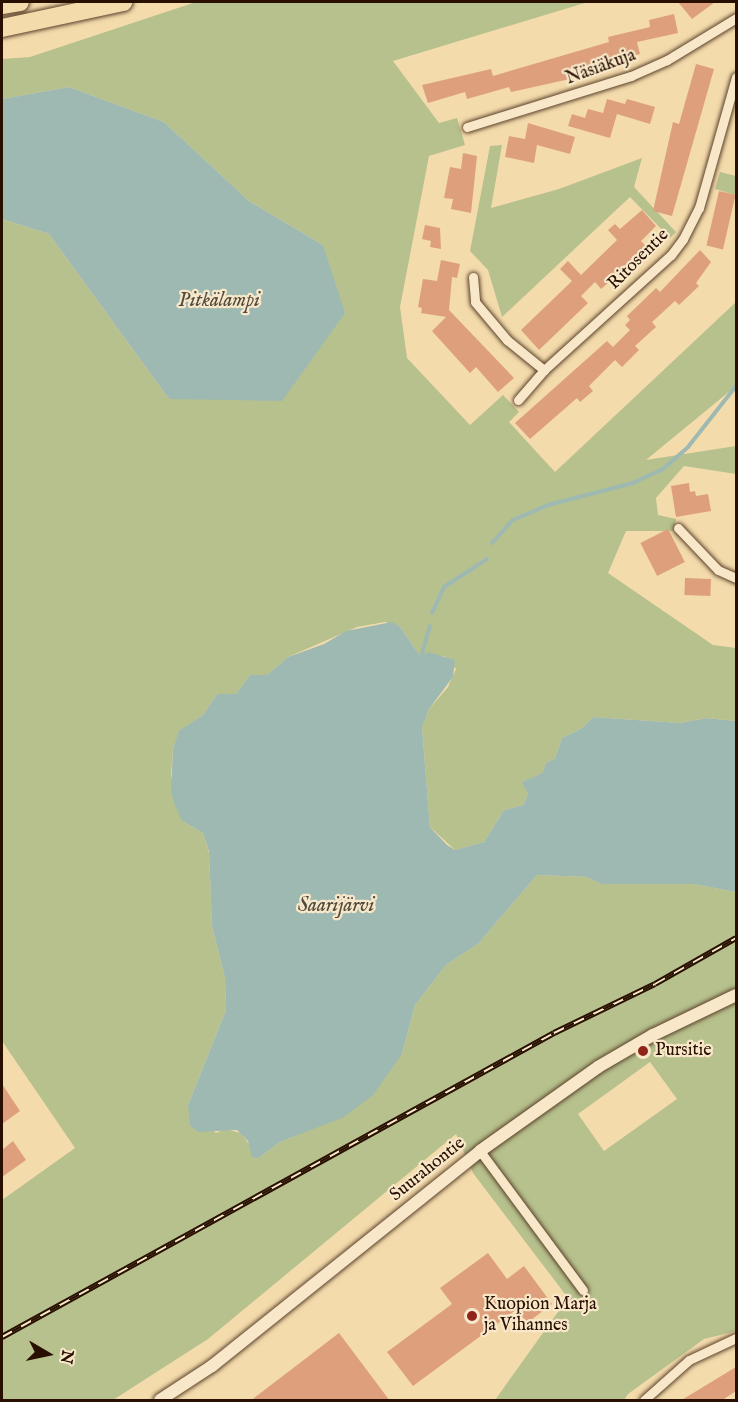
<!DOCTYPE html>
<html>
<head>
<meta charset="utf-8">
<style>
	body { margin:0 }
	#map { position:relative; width:738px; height:1402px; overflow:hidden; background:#f4dbac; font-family:"IM FELL English",serif }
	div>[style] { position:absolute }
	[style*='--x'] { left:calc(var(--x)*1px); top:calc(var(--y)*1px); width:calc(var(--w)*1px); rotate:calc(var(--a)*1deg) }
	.green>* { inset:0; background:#b7c18d }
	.water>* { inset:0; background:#9eb9b2 }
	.stream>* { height:4px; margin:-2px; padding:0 2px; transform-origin:2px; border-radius:2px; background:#9eb9b2 }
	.building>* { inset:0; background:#de9f7d; transform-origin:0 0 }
	.roads { filter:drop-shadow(0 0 2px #5b422b) drop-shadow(0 0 2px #5b422b) }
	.minor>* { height:9px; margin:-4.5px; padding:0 4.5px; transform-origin:4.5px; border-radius:4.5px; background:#f8e8c9 }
	.tertiary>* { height:12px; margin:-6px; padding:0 6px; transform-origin:6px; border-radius:6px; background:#f8e8c9 }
	.motorway>* { height:18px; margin:-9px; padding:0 9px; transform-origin:9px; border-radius:9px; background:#f4dbac }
	.rail>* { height:6px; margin-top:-3px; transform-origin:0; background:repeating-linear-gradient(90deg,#f8e8c9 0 11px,#280f00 0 22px); box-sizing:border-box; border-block:2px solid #280f00 }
	.dots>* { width:16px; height:16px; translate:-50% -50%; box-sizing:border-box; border:3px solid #f8e8c9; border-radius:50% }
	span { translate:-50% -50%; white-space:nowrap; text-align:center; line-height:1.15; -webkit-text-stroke:4.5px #f8e8c9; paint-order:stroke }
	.street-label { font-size:18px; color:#280f00 }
	.poi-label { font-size:18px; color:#280f00 }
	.left { translate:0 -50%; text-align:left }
	.water-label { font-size:20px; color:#514a3e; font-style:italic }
	.frame { position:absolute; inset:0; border:3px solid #280f00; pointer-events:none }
	.north { position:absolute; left:18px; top:1324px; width:60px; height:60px; -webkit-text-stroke:4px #f8e8c9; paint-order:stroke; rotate:99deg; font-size:16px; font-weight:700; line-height:24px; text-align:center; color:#280f00 }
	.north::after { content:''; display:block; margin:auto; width:21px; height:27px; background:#280f00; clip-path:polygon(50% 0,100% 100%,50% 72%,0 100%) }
</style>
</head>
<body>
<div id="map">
	<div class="green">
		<i style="clip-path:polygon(evenodd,196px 2px,588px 2px,393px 61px,439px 123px,457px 118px,465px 145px,429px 156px,400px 307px,407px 358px,470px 425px,503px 395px,519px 412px,509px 422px,555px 472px,736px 302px,736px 386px,646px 460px,736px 446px,736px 474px,684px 466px,656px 498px,658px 515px,676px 519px,674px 531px,626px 531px,608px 573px,713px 645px,736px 648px,736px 721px,706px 718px,680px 723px,593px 717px,582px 728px,562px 738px,555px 758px,546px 763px,542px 773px,523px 782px,528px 794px,523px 805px,504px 810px,484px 842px,455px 850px,430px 827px,422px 727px,429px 709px,448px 687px,456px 669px,444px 656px,421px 657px,400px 627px,385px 622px,357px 627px,288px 657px,267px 675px,250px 675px,236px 694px,217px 694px,203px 715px,180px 731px,173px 749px,171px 776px,182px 821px,203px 833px,209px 853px,212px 926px,225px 978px,226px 1010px,188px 1105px,216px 1133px,225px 1129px,241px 1133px,259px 1158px,280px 1142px,293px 1137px,402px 1054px,415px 1005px,446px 965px,478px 944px,537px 875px,587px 877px,601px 884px,693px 884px,736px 892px,736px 1331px,704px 1339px,628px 1394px,624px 1400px,495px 1400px,568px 1298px,473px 1173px,456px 1134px,208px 1339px,113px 1400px,2px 1400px,2px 1200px,75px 1148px,2px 1041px,2px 219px,49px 234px,169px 399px,323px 245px,249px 201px,164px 122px,69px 87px,2px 99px,2px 59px,30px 57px,196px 2px,650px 1062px,677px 1099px,604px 1151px,578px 1114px,650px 1062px)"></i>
		<i style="clip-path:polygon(502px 145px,491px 208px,559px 189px,642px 158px,634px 187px,676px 232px,670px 238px,630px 197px,502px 317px,488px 270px,470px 251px,490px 146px)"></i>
		<i style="clip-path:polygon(720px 172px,736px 176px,736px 195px,715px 189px)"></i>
	</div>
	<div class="water">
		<i style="clip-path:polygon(69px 87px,164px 122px,249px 201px,323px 245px,345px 313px,282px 401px,169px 399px,49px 234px,2px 219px,2px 99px)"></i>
		<i style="clip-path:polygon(392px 622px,400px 627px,421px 657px,428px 652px,455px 660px,453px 677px,429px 709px,422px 727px,430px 827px,447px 845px,455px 850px,484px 842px,504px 810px,523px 805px,528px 794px,522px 782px,542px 773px,546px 763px,555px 758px,562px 738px,582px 728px,593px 717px,680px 723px,706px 718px,736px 721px,736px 892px,693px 884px,601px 884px,587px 877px,537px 875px,478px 944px,446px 965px,415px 1005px,402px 1054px,373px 1095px,344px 1117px,280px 1142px,259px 1158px,252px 1157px,248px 1141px,237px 1130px,198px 1132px,190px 1125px,188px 1105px,226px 1010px,225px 978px,212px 926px,209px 852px,203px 833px,182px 821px,174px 803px,171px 790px,173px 749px,179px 731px,203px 715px,217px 694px,236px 694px,250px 675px,267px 675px,288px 657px,324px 644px,346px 631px)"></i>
	</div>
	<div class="stream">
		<i style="--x:492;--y:543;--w:31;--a:-48"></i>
		<i style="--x:513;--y:520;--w:38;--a:-23"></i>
		<i style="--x:548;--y:505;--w:88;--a:-14.5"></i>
		<i style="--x:633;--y:483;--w:33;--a:-25"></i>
		<i style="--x:663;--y:469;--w:33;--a:-41"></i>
		<i style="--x:688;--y:447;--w:78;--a:-51.8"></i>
		<i style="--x:432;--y:613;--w:29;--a:-65"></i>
		<i style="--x:444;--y:587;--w:51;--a:-33.1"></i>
		<i style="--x:421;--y:657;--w:32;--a:-74"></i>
	</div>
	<div class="building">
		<i style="clip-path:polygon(678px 2px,715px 2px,692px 19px)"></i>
		<i style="clip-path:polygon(674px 14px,678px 33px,637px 42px,640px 54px,569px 75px,570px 79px,511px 92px,509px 87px,467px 99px,465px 92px,428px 103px,422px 85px,491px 69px,493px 76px,609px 42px,608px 37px,650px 27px,649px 20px)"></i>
		<i style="clip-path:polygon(696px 64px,714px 69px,672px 216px,653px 211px,673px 122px,679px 124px)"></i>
		<i style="clip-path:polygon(607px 99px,625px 104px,627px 99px,655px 107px,650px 124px,617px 114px,610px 138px,568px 126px,572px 114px,585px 118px,588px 109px,603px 113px)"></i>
		<i style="clip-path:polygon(528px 123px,575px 137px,570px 154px,537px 145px,534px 163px,505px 157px,509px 136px,525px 139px)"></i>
		<i style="clip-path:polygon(463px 153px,477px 156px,471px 213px,451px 209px,453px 199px,444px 198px,450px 167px,461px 169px)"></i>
		<i style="left:719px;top:191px;width:17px;height:56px;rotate:13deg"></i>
		<i style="clip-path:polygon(642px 210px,656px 226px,641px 241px,648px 248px,601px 289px,595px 282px,581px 296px,588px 303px,539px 350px,521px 330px,572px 281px,560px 269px,568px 261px,581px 275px,617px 240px,608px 230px,615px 224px,620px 229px)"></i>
		<i style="clip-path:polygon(425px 225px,440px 228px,441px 249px,430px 247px,431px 241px,422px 239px)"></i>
		<i style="clip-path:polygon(700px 250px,711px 262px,696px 283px,699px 286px,679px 305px,675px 301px,652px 322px,656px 327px,635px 346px,639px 350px,622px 367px,615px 360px,589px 386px,593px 391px,580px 402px,577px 398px,530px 439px,515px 423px,607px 341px,613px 347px,630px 330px,625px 325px,630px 320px,627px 316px,656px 288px,660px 292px)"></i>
		<i style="clip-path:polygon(441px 260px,460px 264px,457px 278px,452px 277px,449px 310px,514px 378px,498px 392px,476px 367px,470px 373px,432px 331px,446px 317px,421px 313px,422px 308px,418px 307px,423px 279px,437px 281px)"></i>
		<i style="clip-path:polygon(689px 483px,690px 492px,695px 491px,696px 496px,708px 494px,711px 511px,676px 517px,671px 486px)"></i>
		<i style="left:668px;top:529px;width:37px;height:31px;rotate:63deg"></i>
		<i style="left:685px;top:578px;width:26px;height:17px;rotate:2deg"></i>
		<i style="clip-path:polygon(2px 1084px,20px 1111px,2px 1124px)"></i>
		<i style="clip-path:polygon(13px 1141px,26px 1160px,2px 1177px,2px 1150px)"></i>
		<i style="clip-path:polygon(488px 1253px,507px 1279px,524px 1266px,552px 1304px,527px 1323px,517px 1309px,413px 1386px,387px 1352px,452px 1304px,440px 1288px)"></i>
		<i style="clip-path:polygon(339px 1333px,390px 1401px,250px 1401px)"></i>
		<i style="clip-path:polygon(736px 1367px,736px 1391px,721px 1401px,680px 1401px)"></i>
	</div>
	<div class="roads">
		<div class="minor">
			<i style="--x:467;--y:127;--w:172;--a:-17.3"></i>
			<i style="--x:631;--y:76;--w:39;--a:-24"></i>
			<i style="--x:667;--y:60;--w:81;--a:-31.3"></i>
			<i style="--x:473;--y:277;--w:25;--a:85"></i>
			<i style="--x:475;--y:302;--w:50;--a:49.9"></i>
			<i style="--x:507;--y:340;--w:48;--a:39"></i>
			<i style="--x:518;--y:400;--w:40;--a:-49"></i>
			<i style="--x:544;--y:370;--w:171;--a:-42.2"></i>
			<i style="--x:671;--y:255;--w:20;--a:-53"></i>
			<i style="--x:683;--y:239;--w:35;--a:-63"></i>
			<i style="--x:699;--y:208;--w:136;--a:-74.2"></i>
			<i style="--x:678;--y:528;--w:58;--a:46.4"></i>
			<i style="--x:718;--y:570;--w:20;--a:24"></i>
			<i style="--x:480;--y:1151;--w:173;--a:53.5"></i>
			<i style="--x:644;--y:1400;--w:60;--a:-41.6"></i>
			<i style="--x:689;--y:1360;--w:52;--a:-25.1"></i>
		</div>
		<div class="tertiary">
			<i style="--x:160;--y:1400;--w:62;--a:-33.2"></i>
			<i style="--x:212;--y:1366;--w:344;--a:-38.7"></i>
			<i style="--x:480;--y:1151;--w:145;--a:-35.4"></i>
			<i style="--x:598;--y:1067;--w:64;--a:-30.2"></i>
			<i style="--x:653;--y:1035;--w:92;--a:-25.7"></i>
		</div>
		<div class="motorway">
			<i style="--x:2;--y:5;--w:18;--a:-9"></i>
			<i style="--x:2;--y:28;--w:124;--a:-12.1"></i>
		</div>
	</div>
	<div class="rail">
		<i style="--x:2;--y:1337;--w:630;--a:-28.84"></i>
		<i style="--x:554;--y:1033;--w:112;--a:-25.9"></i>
		<i style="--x:655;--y:984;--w:93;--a:-29.6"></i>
	</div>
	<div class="dots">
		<i style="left:643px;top:1051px;background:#8f2418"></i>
		<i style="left:472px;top:1316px;background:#8f2418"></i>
	</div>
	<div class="street-label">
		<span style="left:601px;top:68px;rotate:-20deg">Näsiäkuja</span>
		<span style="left:639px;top:260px;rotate:-45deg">Ritosentie</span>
		<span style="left:428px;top:1170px;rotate:-39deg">Suurahontie</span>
	</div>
	<div class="poi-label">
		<span class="left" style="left:655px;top:1051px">Pursitie</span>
		<span class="left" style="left:484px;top:1316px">Kuopion Marja<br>ja Vihannes</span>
	</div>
	<div class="water-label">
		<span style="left:219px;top:300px">Pitkälampi</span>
		<span style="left:336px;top:905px">Saarijärvi</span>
	</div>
	<div class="frame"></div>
	<div class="north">N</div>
</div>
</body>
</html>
